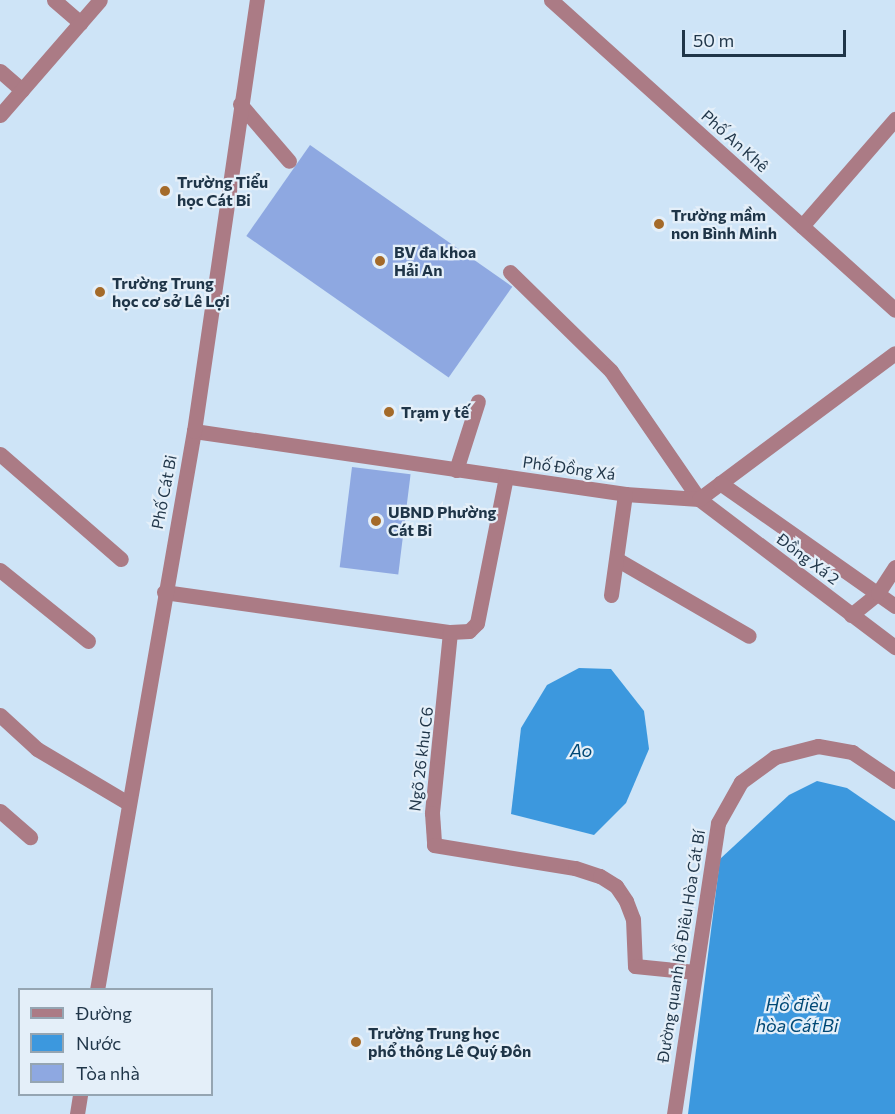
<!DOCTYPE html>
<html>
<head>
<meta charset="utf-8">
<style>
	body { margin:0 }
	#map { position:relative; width:895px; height:1114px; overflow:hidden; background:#cee4f7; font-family:Commissioner,sans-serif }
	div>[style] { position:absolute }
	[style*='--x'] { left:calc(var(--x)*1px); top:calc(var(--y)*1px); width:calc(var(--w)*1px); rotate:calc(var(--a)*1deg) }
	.water>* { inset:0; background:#3c98de }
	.building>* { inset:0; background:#8ea8e1; transform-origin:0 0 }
	.minor>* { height:15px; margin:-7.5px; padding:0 7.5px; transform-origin:7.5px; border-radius:7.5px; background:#ab7b85 }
	.dots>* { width:16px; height:16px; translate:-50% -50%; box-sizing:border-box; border:3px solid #e4eff9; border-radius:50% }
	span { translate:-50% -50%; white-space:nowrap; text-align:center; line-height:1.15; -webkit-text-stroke:4.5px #e4eff9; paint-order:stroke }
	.street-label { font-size:16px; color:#1f3548 }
	.poi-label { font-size:16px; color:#1f3548; font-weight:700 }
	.left { translate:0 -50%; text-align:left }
	.water-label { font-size:18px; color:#004875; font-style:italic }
	.legend { position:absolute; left:18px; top:988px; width:195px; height:108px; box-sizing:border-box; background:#e4eff9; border:2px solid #95a5b2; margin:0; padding:8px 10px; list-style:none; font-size:18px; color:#1f3548 }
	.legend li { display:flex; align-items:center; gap:12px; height:30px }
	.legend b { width:30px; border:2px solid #95a5b2 }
	.scale { position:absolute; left:682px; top:30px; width:164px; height:27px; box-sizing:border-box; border:3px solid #1f3548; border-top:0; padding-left:8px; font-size:18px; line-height:21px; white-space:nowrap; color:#1f3548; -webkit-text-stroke:4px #e4eff9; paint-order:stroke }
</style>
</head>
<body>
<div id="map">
	<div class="water">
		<i style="clip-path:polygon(579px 668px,611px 669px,644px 711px,649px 749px,626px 803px,594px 835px,511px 814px,521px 728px,547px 685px)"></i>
		<i style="clip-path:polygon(817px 781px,847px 788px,895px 821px,895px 1114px,688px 1114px,720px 859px,789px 795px)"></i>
	</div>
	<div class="building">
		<i style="left:310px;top:145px;width:247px;height:111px;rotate:35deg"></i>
		<i style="left:352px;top:467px;width:59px;height:101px;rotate:7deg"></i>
	</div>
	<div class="minor">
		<i style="--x:54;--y:0;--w:35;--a:41"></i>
		<i style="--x:551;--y:0;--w:463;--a:42"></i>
		<i style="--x:0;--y:71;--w:29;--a:41"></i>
		<i style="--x:240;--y:104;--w:75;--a:49.3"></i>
		<i style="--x:0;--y:115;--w:152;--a:-49"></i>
		<i style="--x:802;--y:226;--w:142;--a:-49"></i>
		<i style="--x:510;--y:272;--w:141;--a:44.4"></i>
		<i style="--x:611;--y:371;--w:155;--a:55.5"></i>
		<i style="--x:699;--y:499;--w:246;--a:37.1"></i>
		<i style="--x:194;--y:431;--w:436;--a:8.3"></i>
		<i style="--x:625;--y:494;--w:74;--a:3.9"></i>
		<i style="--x:699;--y:499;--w:244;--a:-36.7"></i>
		<i style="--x:0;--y:454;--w:160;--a:41"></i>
		<i style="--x:456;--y:470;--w:72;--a:-72.3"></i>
		<i style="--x:720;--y:483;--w:214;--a:35.1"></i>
		<i style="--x:618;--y:560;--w:151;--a:30.1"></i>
		<i style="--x:0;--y:570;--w:113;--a:38.9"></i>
		<i style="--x:164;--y:592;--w:289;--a:8"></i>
		<i style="--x:450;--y:632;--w:182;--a:95.7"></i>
		<i style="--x:432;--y:813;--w:32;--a:86"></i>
		<i style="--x:434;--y:845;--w:143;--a:9.3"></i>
		<i style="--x:575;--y:868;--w:26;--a:18"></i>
		<i style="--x:600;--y:876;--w:19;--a:32"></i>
		<i style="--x:616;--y:886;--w:18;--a:56"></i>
		<i style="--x:626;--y:901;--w:19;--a:69"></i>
		<i style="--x:633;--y:919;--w:47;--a:87.6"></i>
		<i style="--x:635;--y:966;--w:60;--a:5.7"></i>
		<i style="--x:611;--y:595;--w:102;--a:-82.1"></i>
		<i style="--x:851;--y:615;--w:35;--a:-39"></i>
		<i style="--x:878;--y:593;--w:31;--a:-57"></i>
		<i style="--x:450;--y:632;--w:19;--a:-3"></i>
		<i style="--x:469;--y:631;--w:11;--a:-45"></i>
		<i style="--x:477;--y:623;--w:149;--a:-78.8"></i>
		<i style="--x:0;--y:715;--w:50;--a:42.6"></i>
		<i style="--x:37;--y:749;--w:106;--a:30.7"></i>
		<i style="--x:0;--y:811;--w:40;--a:41"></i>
		<i style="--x:97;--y:990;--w:567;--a:-80.16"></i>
		<i style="--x:194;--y:431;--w:436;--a:-81.7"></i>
		<i style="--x:77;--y:1114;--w:20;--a:-81"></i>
		<i style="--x:674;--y:1114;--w:294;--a:-81.4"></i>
		<i style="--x:718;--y:823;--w:47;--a:-60.7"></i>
		<i style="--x:741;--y:782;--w:42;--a:-36.3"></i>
		<i style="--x:775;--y:757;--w:44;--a:-14.3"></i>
		<i style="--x:818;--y:746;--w:35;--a:10"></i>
		<i style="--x:852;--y:752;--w:52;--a:34"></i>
	</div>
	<div class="dots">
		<i style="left:165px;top:191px;background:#a46a29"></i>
		<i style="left:659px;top:224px;background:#a46a29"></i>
		<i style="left:380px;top:261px;background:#a46a29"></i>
		<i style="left:100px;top:292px;background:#a46a29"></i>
		<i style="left:389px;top:412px;background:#a46a29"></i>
		<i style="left:376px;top:521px;background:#a46a29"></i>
		<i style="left:356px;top:1042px;background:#a46a29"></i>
	</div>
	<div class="street-label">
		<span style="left:735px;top:141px;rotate:42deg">Phố An Khê</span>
		<span style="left:569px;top:468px;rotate:8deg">Phố Đồng Xá</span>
		<span style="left:164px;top:492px;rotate:-79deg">Phố Cát Bi</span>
		<span style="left:808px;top:559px;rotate:37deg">Đồng Xá 2</span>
		<span style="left:421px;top:759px;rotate:-83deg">Ngõ 26 khu C6</span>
		<span style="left:681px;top:946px;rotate:-81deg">Đường quanh hồ Điêu Hòa Cát Bí</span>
	</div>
	<div class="poi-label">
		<span class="left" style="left:177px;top:191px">Trường Tiểu<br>học Cát Bi</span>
		<span class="left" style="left:671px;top:224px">Trường mầm<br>non Bình Minh</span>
		<span class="left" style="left:394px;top:261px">BV đa khoa<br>Hải An</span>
		<span class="left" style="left:112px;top:292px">Trường Trung<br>học cơ sở Lê Lợi</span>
		<span class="left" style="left:401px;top:412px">Trạm y tế</span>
		<span class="left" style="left:388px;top:521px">UBND Phường<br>Cát Bi</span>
		<span class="left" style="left:368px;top:1042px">Trường Trung học<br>phổ thông Lê Quý Đôn</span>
	</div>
	<div class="water-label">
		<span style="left:581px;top:750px">Ao</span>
		<span style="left:797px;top:1015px">Hồ điều<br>hòa Cát Bi</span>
	</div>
	<ul class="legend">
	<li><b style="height:8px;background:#ab7b85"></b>Đường</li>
	<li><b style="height:16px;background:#3c98de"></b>Nước</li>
	<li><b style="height:16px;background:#8ea8e1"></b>Tòa nhà</li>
	</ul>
	<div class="scale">50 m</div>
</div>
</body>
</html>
